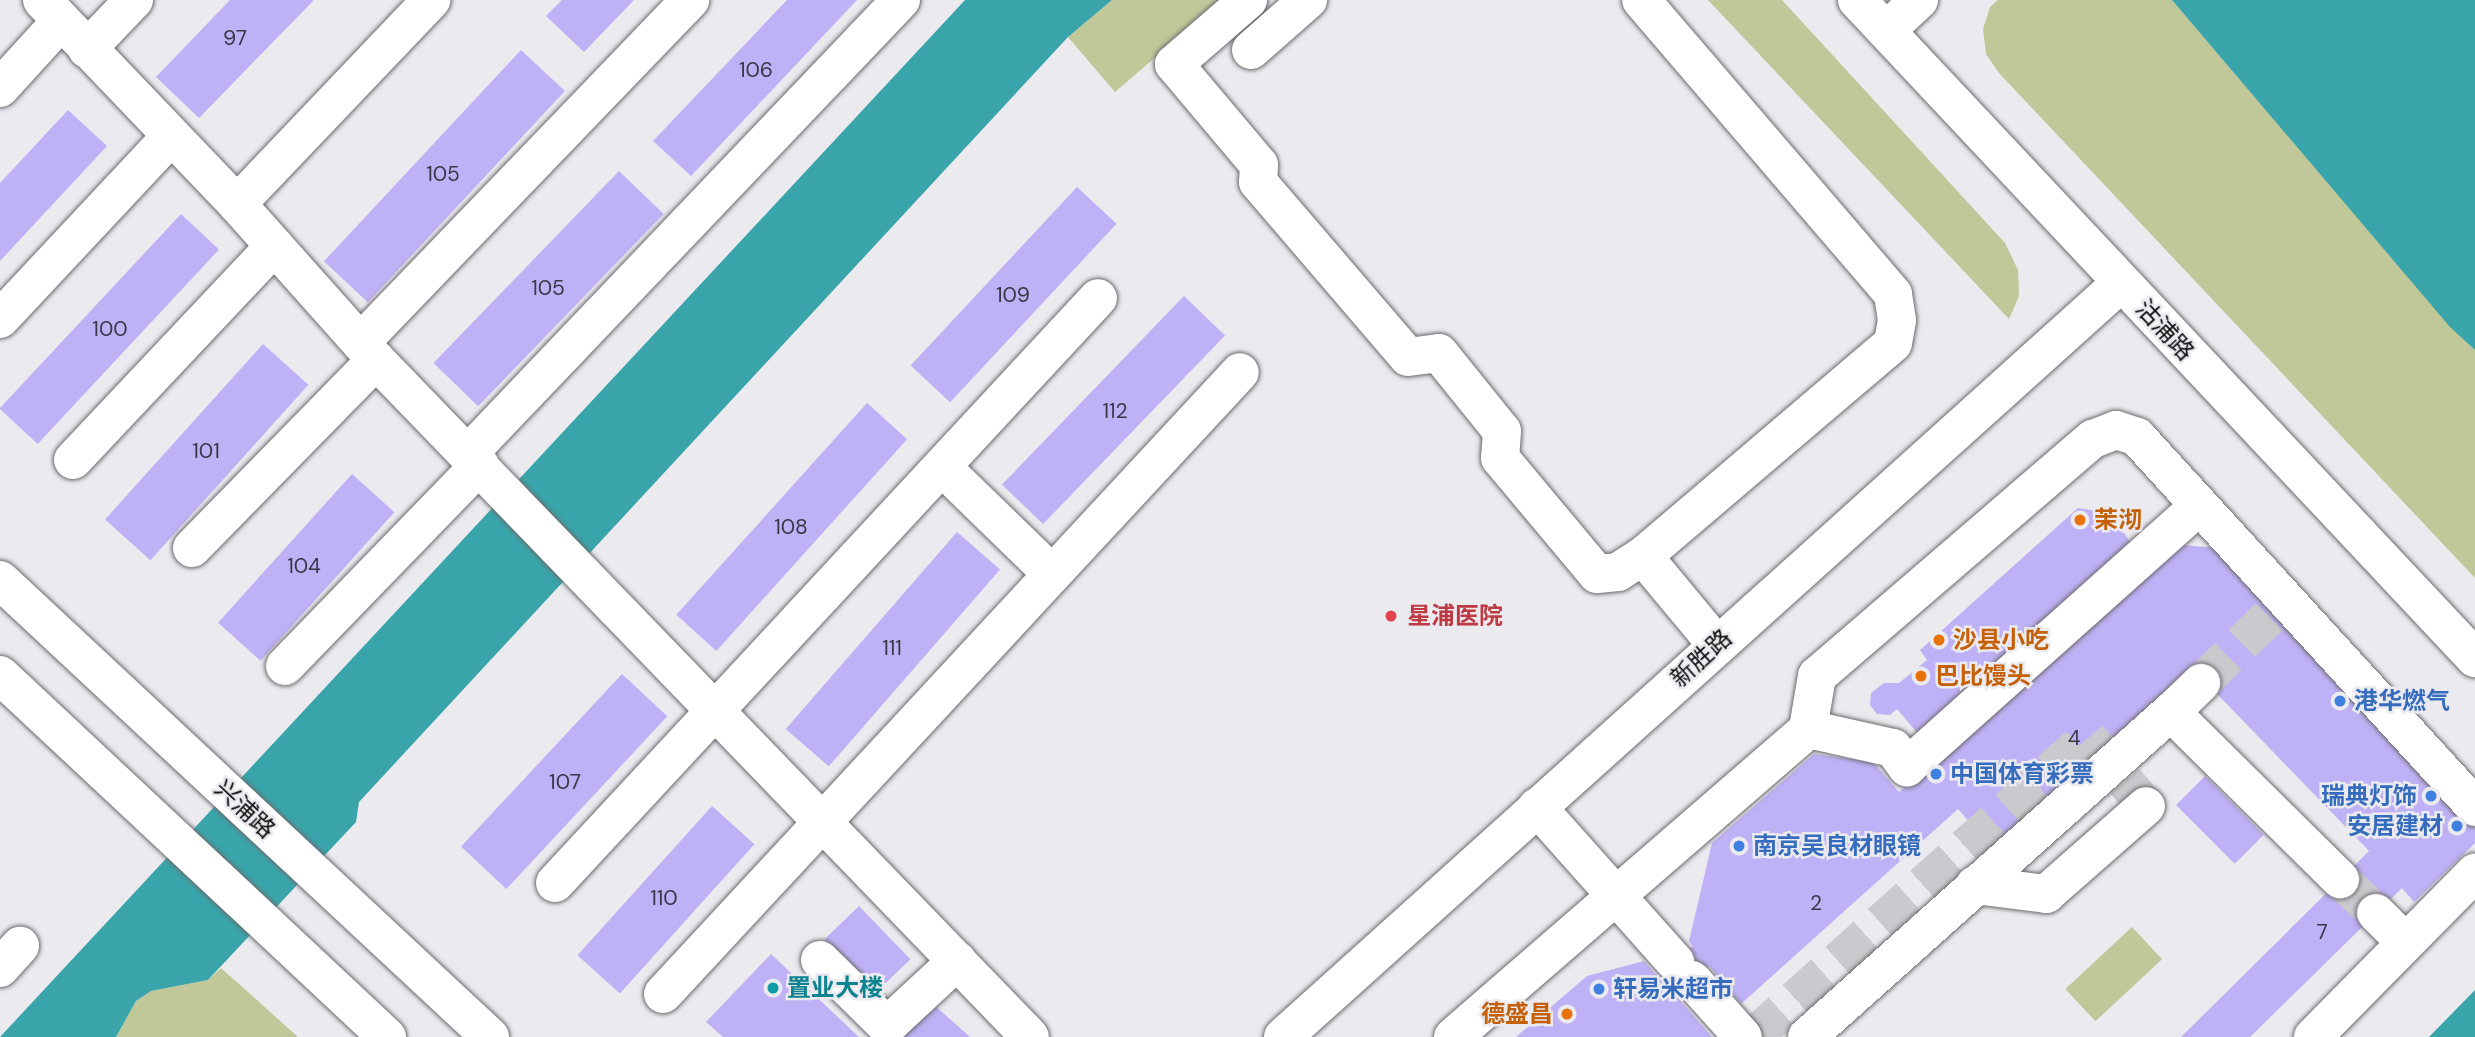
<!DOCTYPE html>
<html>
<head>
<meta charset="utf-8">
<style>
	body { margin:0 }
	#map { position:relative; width:2475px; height:1037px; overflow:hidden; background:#ebeaef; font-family:"DM Sans","Noto Sans SC",sans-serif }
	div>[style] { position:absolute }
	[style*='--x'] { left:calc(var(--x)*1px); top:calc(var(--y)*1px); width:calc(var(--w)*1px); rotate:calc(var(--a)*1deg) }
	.green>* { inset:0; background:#c0c799; transform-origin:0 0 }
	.water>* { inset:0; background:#39a5aa }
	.building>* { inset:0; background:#bfb1f5; transform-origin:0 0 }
	.minor-tunnel>* { height:38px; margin-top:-19px; transform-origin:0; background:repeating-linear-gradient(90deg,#cac9cd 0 38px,transparent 0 57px) }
	.roads { filter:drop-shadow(0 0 2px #6c6b6f) drop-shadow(0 0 2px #6c6b6f) }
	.minor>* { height:38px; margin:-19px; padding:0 19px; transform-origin:19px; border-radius:19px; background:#fff }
	.major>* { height:38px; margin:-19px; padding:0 19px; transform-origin:19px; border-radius:19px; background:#fff }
	.dots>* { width:19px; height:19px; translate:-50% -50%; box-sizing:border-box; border:4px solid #ebeaef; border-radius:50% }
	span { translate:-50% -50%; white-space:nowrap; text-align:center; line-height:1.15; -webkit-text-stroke:5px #ebeaef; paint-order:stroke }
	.number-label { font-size:21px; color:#3a3648 }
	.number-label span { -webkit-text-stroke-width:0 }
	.street-label { font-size:24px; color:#0d0d0f }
	.food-label { font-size:24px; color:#c56008; font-weight:700 }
	.left { translate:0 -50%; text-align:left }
	.right { translate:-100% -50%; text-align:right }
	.health-label { font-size:24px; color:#be3a42; font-weight:700 }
	.shop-label { font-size:24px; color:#366cbe; font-weight:700 }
	.culture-label { font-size:24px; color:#0d838f; font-weight:700 }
</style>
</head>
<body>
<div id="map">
	<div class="green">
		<i style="clip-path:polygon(1112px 0,1222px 0,1115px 92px,1068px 37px)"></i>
		<i style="clip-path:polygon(1708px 0,1782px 0,2005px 243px,2018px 270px,2019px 296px,2009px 319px)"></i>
		<i style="clip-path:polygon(1998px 0,2172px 0,2450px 326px,2475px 350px,2475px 578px,1999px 73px,1986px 54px,1983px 29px,1990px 7px)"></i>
		<i style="left:2132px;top:927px;width:44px;height:91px;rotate:47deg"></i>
		<i style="clip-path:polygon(221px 968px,298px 1037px,116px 1037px,136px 1001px,151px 991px,208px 980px)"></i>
	</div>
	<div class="water">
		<i style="clip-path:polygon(965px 0,1112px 0,1068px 37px,359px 802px,356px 822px,208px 980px,151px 991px,136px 1001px,116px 1037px,0 1037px)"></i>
		<i style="clip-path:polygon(2172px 0,2475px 0,2475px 350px,2450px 327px)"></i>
		<i style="clip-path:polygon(2475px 990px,2475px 1037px,2429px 1037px)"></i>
	</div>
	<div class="building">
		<i style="clip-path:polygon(230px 0,314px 0,199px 118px,156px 77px)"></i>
		<i style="clip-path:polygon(562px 0,634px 0,584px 52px,546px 16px)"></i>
		<i style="clip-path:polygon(787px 0,857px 0,691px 176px,653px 141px)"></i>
		<i style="left:521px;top:50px;width:60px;height:289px;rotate:43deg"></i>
		<i style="clip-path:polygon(68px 110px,107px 146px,0 261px,0 183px)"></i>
		<i style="left:619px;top:171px;width:62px;height:267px;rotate:44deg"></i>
		<i style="left:1077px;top:187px;width:54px;height:244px;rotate:43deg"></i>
		<i style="left:181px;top:214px;width:52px;height:266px;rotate:43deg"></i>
		<i style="left:1184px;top:296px;width:57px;height:262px;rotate:44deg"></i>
		<i style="left:263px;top:344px;width:61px;height:236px;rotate:42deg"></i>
		<i style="left:867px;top:403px;width:54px;height:285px;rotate:42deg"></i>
		<i style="left:352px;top:474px;width:57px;height:200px;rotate:42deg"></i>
		<i style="clip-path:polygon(2078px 508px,2109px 513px,2137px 551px,1925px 742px,1897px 709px,1890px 715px,1877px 714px,1870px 705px,1871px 693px,1884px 683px,1899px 683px,1927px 660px,1920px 650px)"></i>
		<i style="left:957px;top:532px;width:57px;height:261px;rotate:41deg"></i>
		<i style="clip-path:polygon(2170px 544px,2217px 548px,2475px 828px,2475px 843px,2414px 902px,2402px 888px,2250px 1037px,2181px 1037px,2369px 851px,2191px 667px,1994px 850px,1958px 809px,1741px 1004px,1709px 966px,1675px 995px,1712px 1037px,1516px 1037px,1587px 976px,1644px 961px,1658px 977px,1693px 946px,1689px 941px,1712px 843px,1814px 754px,1873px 762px,1899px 792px)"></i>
		<i style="left:622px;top:674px;width:62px;height:236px;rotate:43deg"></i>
		<i style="left:2205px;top:776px;width:83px;height:41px;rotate:45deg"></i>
		<i style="left:712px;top:806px;width:57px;height:201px;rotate:42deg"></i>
		<i style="left:859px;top:906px;width:74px;height:48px;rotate:46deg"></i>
		<i style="clip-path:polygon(771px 954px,859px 1037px,723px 1037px,706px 1022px)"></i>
		<i style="clip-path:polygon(932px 1003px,970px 1037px,900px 1037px)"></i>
	</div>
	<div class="minor-tunnel">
		<i style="--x:2201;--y:683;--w:106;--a:-44.2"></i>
		<i style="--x:2340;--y:879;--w:50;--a:43.4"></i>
		<i style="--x:1753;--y:1037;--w:449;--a:-41.8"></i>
		<i style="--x:2088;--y:738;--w:89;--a:49.5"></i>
	</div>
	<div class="roads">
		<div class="minor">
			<i style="--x:42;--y:0;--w:282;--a:46.3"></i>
			<i style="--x:237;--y:204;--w:209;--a:48.3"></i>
			<i style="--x:376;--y:360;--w:941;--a:45.99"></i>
			<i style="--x:1248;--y:0;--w:98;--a:139.1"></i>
			<i style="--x:1174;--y:64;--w:132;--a:49.9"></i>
			<i style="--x:1259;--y:165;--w:17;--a:93"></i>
			<i style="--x:1258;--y:182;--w:230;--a:49.4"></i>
			<i style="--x:1408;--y:357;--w:31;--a:-7"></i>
			<i style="--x:1439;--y:353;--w:100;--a:51.1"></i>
			<i style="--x:1502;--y:431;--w:27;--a:94"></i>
			<i style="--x:1500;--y:458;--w:151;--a:50.1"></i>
			<i style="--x:1597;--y:574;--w:21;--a:-5"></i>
			<i style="--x:1618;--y:572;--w:30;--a:-33"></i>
			<i style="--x:1643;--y:556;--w:328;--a:-40.4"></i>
			<i style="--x:1893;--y:343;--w:23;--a:-80"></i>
			<i style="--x:1897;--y:320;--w:26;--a:-99"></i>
			<i style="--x:1893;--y:294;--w:387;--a:-130.6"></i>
			<i style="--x:1857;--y:0;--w:903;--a:46.8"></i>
			<i style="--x:1887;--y:30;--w:44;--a:-43.2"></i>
			<i style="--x:87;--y:49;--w:68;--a:-46.2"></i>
			<i style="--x:1251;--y:50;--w:76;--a:-41.3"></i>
			<i style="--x:0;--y:88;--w:91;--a:-47.7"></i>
			<i style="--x:237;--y:204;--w:282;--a:-46.4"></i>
			<i style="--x:0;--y:319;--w:250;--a:-46.9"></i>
			<i style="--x:361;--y:342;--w:475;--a:-46.1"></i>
			<i style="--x:469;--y:453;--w:626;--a:-46.36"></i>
			<i style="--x:73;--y:460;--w:294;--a:-46.7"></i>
			<i style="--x:942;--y:467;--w:153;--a:44.2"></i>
			<i style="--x:192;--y:548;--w:263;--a:-45.6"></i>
			<i style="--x:1643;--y:556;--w:114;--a:50.3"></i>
			<i style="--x:285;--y:666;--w:280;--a:-45.9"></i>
			<i style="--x:2171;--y:712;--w:42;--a:-44"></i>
			<i style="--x:1808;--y:729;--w:87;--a:12.6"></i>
			<i style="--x:1893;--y:748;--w:24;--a:54"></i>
			<i style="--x:1907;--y:767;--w:392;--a:-41.8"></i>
			<i style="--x:1537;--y:807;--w:208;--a:48.3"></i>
			<i style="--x:555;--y:883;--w:798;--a:-47.13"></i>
			<i style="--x:1975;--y:885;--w:72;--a:7.2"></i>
			<i style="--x:2046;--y:894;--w:133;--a:-41.3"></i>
			<i style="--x:2376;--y:913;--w:41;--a:45"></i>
			<i style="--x:820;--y:960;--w:94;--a:44.6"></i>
			<i style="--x:887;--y:1026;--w:96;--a:-42.9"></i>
			<i style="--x:0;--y:968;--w:30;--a:-48"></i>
			<i style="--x:1692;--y:980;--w:76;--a:48.2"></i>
			<i style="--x:663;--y:994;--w:848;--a:-47.15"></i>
			<i style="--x:1283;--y:1037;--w:1127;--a:-41.98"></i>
			<i style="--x:1453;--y:1037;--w:470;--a:-40.9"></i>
			<i style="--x:1808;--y:729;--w:54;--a:-80.4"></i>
			<i style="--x:1817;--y:676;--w:364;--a:-40.7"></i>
			<i style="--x:2093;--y:439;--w:25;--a:-21"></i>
			<i style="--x:2116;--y:430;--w:22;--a:18"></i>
			<i style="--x:2137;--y:437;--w:501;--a:47.59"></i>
			<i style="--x:1807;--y:1037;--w:488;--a:-41.8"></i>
			<i style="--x:2171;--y:712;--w:238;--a:44.7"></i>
			<i style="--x:2313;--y:1037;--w:231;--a:-45.4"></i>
		</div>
		<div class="major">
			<i style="--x:0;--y:580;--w:670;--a:43"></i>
			<i style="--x:0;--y:675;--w:530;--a:43.09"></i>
		</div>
	</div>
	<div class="dots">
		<i style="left:2080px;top:520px;background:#e8710a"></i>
		<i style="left:1391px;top:616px;background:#e0444e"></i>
		<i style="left:1939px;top:640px;background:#e8710a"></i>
		<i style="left:1921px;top:676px;background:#e8710a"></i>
		<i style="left:2340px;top:701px;background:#3f7fe0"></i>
		<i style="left:1936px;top:774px;background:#3f7fe0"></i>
		<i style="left:2431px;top:796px;background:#3f7fe0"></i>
		<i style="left:2457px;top:826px;background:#3f7fe0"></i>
		<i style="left:1739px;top:846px;background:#3f7fe0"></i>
		<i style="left:773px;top:988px;background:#0f9aa8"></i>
		<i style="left:1599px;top:989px;background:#3f7fe0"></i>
		<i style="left:1567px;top:1014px;background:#e8710a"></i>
	</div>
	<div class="number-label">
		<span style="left:235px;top:38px">97</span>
		<span style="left:756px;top:70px">106</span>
		<span style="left:443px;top:174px">105</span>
		<span style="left:548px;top:288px">105</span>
		<span style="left:1013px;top:295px">109</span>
		<span style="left:110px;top:329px">100</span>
		<span style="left:1115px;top:411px">112</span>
		<span style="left:206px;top:451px">101</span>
		<span style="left:791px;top:527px">108</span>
		<span style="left:304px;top:566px">104</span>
		<span style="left:892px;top:648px">111</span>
		<span style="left:2074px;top:738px">4</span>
		<span style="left:565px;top:782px">107</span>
		<span style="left:664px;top:898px">110</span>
		<span style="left:1816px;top:903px">2</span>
		<span style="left:2322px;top:932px">7</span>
	</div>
	<div class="street-label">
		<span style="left:2165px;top:330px;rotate:47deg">沽浦路</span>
		<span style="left:1701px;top:658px;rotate:-42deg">新胜路</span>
		<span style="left:245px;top:809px;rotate:43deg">兴浦路</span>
	</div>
	<div class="food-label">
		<span class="left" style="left:2094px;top:520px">茉沏</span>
		<span class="left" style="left:1953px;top:640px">沙县小吃</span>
		<span class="left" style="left:1935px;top:676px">巴比馒头</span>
		<span class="right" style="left:1553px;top:1014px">德盛昌</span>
	</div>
	<div class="health-label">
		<span class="left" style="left:1407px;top:616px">星浦医院</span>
	</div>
	<div class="shop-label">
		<span class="left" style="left:2354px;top:701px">港华燃气</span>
		<span class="left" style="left:1950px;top:774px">中国体育彩票</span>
		<span class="right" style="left:2417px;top:796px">瑞典灯饰</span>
		<span class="right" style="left:2443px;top:826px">安居建材</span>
		<span class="left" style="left:1753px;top:846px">南京吴良材眼镜</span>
		<span class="left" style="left:1613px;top:989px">轩易米超市</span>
	</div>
	<div class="culture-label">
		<span class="left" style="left:787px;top:988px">置业大楼</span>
	</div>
</div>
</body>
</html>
